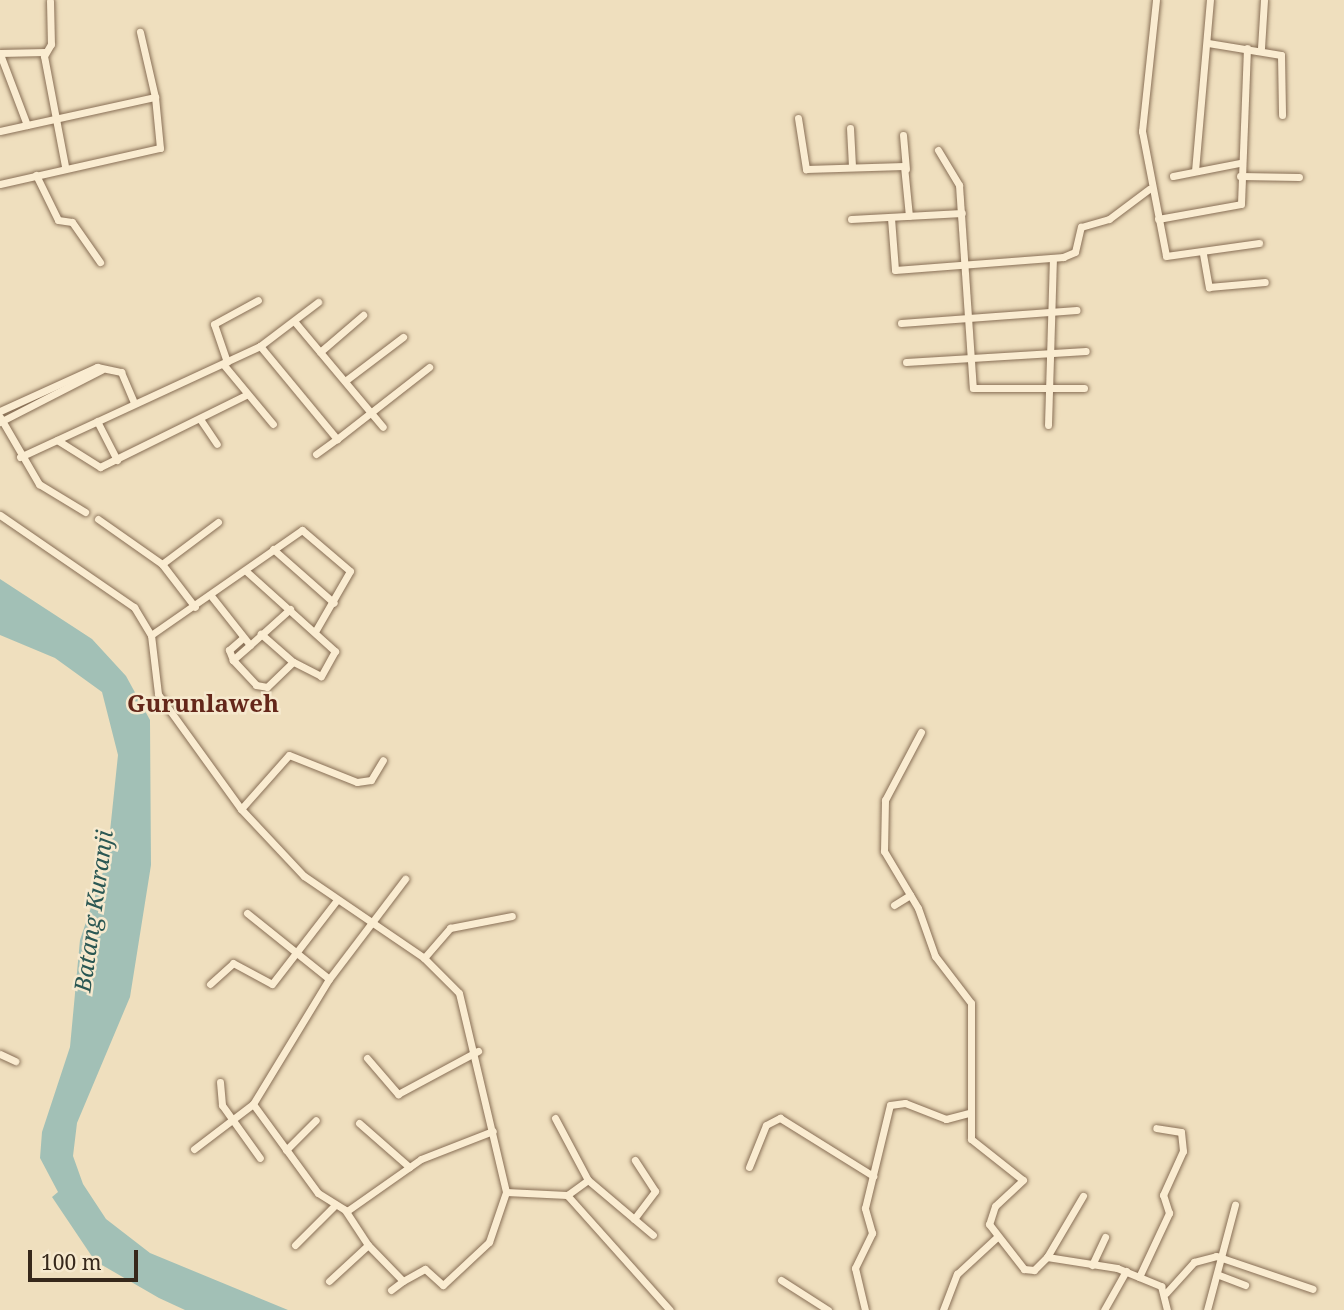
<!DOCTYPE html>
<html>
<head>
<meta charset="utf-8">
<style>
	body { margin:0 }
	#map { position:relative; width:1344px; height:1310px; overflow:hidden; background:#efdfbe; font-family:"Noto Serif",serif }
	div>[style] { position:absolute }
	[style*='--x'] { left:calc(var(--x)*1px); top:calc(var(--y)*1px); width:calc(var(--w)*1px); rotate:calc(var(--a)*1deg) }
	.water>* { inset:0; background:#a2c0b6 }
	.roads { filter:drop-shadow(0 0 2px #886f56) drop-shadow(0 0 2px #886f56) }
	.minor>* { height:7px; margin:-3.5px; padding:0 3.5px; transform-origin:3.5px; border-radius:3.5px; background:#faecd1 }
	span { translate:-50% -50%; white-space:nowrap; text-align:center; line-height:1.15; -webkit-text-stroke:5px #f6e9ce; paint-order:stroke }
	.water-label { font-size:23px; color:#2a5753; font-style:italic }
	.quarter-label { font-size:24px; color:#64271a; font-weight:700 }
	.scale { position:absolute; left:28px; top:1250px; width:110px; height:32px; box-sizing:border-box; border:4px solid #36281b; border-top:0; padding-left:9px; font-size:21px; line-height:24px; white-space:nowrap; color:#36281b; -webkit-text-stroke:5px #f6e9ce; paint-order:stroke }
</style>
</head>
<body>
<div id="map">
	<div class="water">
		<i style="clip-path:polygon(0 579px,92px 639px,126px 676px,150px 720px,151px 865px,130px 997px,77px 1123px,73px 1156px,83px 1184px,106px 1219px,150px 1253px,288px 1310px,185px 1310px,159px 1298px,95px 1261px,52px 1197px,58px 1192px,40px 1158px,42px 1132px,70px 1047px,80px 940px,107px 860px,118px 755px,102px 692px,55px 658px,0 635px)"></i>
	</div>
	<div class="roads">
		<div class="minor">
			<i style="--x:1156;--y:0;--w:132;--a:96.1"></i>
			<i style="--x:1142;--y:131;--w:127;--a:79.1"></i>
			<i style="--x:1166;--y:256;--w:94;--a:-8"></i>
			<i style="--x:50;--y:1;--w:43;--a:88.7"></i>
			<i style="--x:51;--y:44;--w:14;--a:120"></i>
			<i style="--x:44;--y:56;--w:112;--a:79.2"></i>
			<i style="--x:1208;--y:43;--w:74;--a:9.3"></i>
			<i style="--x:1281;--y:55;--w:60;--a:89"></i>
			<i style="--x:1261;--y:48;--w:48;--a:-86.4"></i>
			<i style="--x:0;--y:53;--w:45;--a:-1.3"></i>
			<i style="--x:0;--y:54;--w:76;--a:69.2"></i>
			<i style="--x:798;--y:118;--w:52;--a:81.1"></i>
			<i style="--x:806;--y:169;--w:98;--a:-1.8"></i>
			<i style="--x:904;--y:166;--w:50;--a:84.3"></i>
			<i style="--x:850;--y:128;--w:38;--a:87"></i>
			<i style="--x:0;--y:131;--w:159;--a:-12.4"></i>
			<i style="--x:155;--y:97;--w:67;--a:-103"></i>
			<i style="--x:903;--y:135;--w:34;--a:85"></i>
			<i style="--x:938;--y:150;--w:41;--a:59"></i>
			<i style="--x:959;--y:185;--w:203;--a:86.1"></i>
			<i style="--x:973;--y:388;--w:111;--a:0"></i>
			<i style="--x:1195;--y:171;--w:172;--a:-85"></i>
			<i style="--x:36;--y:175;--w:50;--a:63.9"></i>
			<i style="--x:58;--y:220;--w:14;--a:8"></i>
			<i style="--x:72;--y:222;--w:49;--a:55"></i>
			<i style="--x:1173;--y:176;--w:67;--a:-11.1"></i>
			<i style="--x:1240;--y:176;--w:59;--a:1"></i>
			<i style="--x:0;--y:184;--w:164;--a:-12.7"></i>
			<i style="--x:160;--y:148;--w:51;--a:-95.6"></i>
			<i style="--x:891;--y:218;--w:52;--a:85.6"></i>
			<i style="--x:895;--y:270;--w:169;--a:-4.4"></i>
			<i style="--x:1063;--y:257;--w:13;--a:-23"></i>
			<i style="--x:1075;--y:252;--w:26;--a:-77"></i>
			<i style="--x:1081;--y:227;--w:29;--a:-16"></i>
			<i style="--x:1109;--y:219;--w:50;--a:-36.9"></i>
			<i style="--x:851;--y:219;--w:111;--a:-3.1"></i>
			<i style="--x:1158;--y:219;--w:84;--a:-10.2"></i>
			<i style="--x:1241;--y:204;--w:156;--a:-87.8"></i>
			<i style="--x:1203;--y:254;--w:34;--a:80"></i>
			<i style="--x:1209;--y:287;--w:56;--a:-5.1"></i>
			<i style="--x:294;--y:321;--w:138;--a:50"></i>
			<i style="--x:901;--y:323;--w:176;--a:-4.2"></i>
			<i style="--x:260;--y:346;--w:121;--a:50.4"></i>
			<i style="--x:337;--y:439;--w:117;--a:-38"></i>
			<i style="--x:320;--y:352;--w:57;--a:-40.7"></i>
			<i style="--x:227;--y:362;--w:40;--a:-108.9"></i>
			<i style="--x:214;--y:324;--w:50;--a:-28.6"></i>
			<i style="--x:906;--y:362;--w:180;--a:-3.5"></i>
			<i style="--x:223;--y:364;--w:78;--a:50.2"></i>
			<i style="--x:345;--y:381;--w:73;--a:-37.2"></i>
			<i style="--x:0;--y:411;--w:107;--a:-24.4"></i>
			<i style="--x:97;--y:367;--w:25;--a:12"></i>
			<i style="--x:121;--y:372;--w:33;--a:67"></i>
			<i style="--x:0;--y:417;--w:78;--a:59.8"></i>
			<i style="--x:39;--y:484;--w:54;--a:31.3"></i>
			<i style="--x:200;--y:419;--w:30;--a:56"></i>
			<i style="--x:97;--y:421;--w:44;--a:62.9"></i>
			<i style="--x:0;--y:422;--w:114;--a:-27.2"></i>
			<i style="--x:1048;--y:425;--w:167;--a:-88.3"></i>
			<i style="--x:57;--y:440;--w:51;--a:32.1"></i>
			<i style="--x:100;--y:467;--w:163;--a:-26.3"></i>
			<i style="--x:316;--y:454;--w:26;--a:-36"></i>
			<i style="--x:20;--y:457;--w:264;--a:-24.8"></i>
			<i style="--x:260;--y:346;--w:73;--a:-37.2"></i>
			<i style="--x:0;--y:515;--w:163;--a:34.5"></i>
			<i style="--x:134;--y:607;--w:33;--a:59"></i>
			<i style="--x:151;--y:635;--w:59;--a:83.2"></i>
			<i style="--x:158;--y:694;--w:142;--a:54.2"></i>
			<i style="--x:241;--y:809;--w:92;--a:46.8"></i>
			<i style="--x:304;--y:876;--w:145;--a:34.3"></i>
			<i style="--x:424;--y:958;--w:49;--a:45"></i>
			<i style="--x:459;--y:993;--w:204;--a:76.7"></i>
			<i style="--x:506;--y:1192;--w:61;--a:2.8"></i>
			<i style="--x:567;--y:1195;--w:154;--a:48.2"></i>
			<i style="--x:98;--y:519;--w:78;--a:35.1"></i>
			<i style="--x:162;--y:564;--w:54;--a:52.5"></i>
			<i style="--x:273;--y:549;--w:81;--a:41.5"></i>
			<i style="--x:162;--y:564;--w:70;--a:-36.9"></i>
			<i style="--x:246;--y:571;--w:120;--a:42"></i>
			<i style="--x:335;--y:651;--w:29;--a:119"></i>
			<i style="--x:321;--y:676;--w:31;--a:-153"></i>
			<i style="--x:212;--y:597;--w:61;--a:51.6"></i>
			<i style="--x:250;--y:645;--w:54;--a:-42"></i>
			<i style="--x:151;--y:635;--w:184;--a:-34.8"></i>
			<i style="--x:302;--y:530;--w:63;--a:40.5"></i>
			<i style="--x:350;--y:571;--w:68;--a:120"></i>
			<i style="--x:250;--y:645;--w:23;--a:139"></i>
			<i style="--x:233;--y:660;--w:34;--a:47"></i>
			<i style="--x:256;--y:685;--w:11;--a:10"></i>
			<i style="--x:267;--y:687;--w:36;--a:-44"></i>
			<i style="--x:293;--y:662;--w:43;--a:-138.8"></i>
			<i style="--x:233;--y:660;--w:11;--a:-112"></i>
			<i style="--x:229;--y:650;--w:18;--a:-41"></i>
			<i style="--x:921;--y:732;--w:77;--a:117.9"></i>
			<i style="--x:885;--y:800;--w:51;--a:91.1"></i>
			<i style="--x:884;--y:851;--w:66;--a:59.2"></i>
			<i style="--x:918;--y:908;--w:51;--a:70.5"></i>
			<i style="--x:935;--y:956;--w:59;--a:52.5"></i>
			<i style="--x:971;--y:1003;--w:136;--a:90"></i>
			<i style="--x:971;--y:1139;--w:66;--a:38.3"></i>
			<i style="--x:1023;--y:1180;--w:38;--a:137"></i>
			<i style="--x:995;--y:1206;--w:19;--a:108"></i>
			<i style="--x:989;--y:1224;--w:57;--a:52.1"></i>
			<i style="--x:1024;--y:1269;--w:10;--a:6"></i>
			<i style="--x:1034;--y:1270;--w:18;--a:-45"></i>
			<i style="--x:1047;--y:1257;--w:71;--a:8.9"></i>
			<i style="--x:1117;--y:1268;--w:48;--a:22.2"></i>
			<i style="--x:1161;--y:1286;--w:25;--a:76"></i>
			<i style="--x:241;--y:809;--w:72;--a:-48.4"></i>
			<i style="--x:289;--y:755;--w:73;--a:21.7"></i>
			<i style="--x:357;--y:782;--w:14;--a:-8"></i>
			<i style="--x:371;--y:780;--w:23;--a:-59"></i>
			<i style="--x:894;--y:905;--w:19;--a:-32"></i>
			<i style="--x:247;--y:913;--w:105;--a:38.8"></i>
			<i style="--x:424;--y:958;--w:40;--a:-49"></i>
			<i style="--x:450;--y:928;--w:63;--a:-11"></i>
			<i style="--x:210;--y:984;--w:31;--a:-42"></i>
			<i style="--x:233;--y:963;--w:44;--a:28.3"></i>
			<i style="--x:272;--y:984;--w:106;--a:-52.3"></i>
			<i style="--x:0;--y:1054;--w:17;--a:25"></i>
			<i style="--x:367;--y:1058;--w:48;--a:49.3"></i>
			<i style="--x:398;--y:1094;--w:91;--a:-28.3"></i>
			<i style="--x:220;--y:1082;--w:23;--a:85"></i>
			<i style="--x:222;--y:1105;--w:65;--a:54.4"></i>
			<i style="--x:253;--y:1104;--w:110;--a:53.9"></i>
			<i style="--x:318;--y:1193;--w:34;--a:32"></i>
			<i style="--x:347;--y:1211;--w:90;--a:-35.1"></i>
			<i style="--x:421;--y:1159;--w:77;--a:-21.3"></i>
			<i style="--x:555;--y:1118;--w:70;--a:62"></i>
			<i style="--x:588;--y:1180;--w:26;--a:144"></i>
			<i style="--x:359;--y:1123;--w:67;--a:41.3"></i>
			<i style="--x:194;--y:1149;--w:74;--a:-37.3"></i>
			<i style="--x:253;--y:1104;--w:146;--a:-58.7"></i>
			<i style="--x:329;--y:979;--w:126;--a:-52.8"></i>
			<i style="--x:286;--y:1150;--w:42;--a:-45"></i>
			<i style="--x:749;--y:1167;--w:45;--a:-68"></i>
			<i style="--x:766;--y:1125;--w:16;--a:-27"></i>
			<i style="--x:780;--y:1118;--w:110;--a:31.9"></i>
			<i style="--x:588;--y:1180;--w:85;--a:40.2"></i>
			<i style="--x:345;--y:1210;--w:42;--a:56.7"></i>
			<i style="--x:634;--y:1219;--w:35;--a:-53"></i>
			<i style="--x:655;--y:1191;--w:37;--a:-123"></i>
			<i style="--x:295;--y:1245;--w:57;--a:-45"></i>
			<i style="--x:1047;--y:1257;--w:71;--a:-59.5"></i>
			<i style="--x:1092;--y:1265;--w:31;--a:-65"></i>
			<i style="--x:1219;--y:1275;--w:28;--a:21"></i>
			<i style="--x:1139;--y:1277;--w:71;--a:-64.9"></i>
			<i style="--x:1169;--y:1213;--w:19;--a:-108"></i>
			<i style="--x:1163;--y:1195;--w:48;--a:-65.6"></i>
			<i style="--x:1183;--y:1151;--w:19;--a:-96"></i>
			<i style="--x:1181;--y:1132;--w:25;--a:-171"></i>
			<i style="--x:781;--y:1280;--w:56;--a:32.6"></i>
			<i style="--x:329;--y:1281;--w:53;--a:-42.7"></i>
			<i style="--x:368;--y:1245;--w:50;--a:45.8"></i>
			<i style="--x:403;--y:1281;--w:25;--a:-29"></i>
			<i style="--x:425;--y:1269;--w:24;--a:42"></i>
			<i style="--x:443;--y:1285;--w:63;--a:-43.1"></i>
			<i style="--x:489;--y:1242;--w:53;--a:-71.2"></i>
			<i style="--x:391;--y:1290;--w:15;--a:-37"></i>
			<i style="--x:1166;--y:1293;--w:42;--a:-47.9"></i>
			<i style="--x:1194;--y:1262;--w:23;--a:-15"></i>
			<i style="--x:1216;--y:1256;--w:102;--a:18.8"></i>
			<i style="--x:865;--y:1310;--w:43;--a:-103.4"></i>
			<i style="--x:855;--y:1268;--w:39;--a:-64"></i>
			<i style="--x:872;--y:1233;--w:26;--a:-106"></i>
			<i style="--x:865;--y:1208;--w:106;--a:-76.4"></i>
			<i style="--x:890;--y:1105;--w:15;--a:-8"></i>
			<i style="--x:905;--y:1103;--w:44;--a:21.3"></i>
			<i style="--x:946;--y:1119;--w:24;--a:-15"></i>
			<i style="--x:943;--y:1310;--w:39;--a:-69"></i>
			<i style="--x:957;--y:1274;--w:54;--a:-42.8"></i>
			<i style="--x:1104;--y:1310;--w:45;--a:-60.6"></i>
			<i style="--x:1207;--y:1310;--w:109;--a:-75.1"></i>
		</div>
	</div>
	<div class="water-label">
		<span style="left:93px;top:911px;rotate:-82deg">Batang Kuranji</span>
	</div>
	<div class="quarter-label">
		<span style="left:203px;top:703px">Gurunlaweh</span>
	</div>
	<div class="scale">100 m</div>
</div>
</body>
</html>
